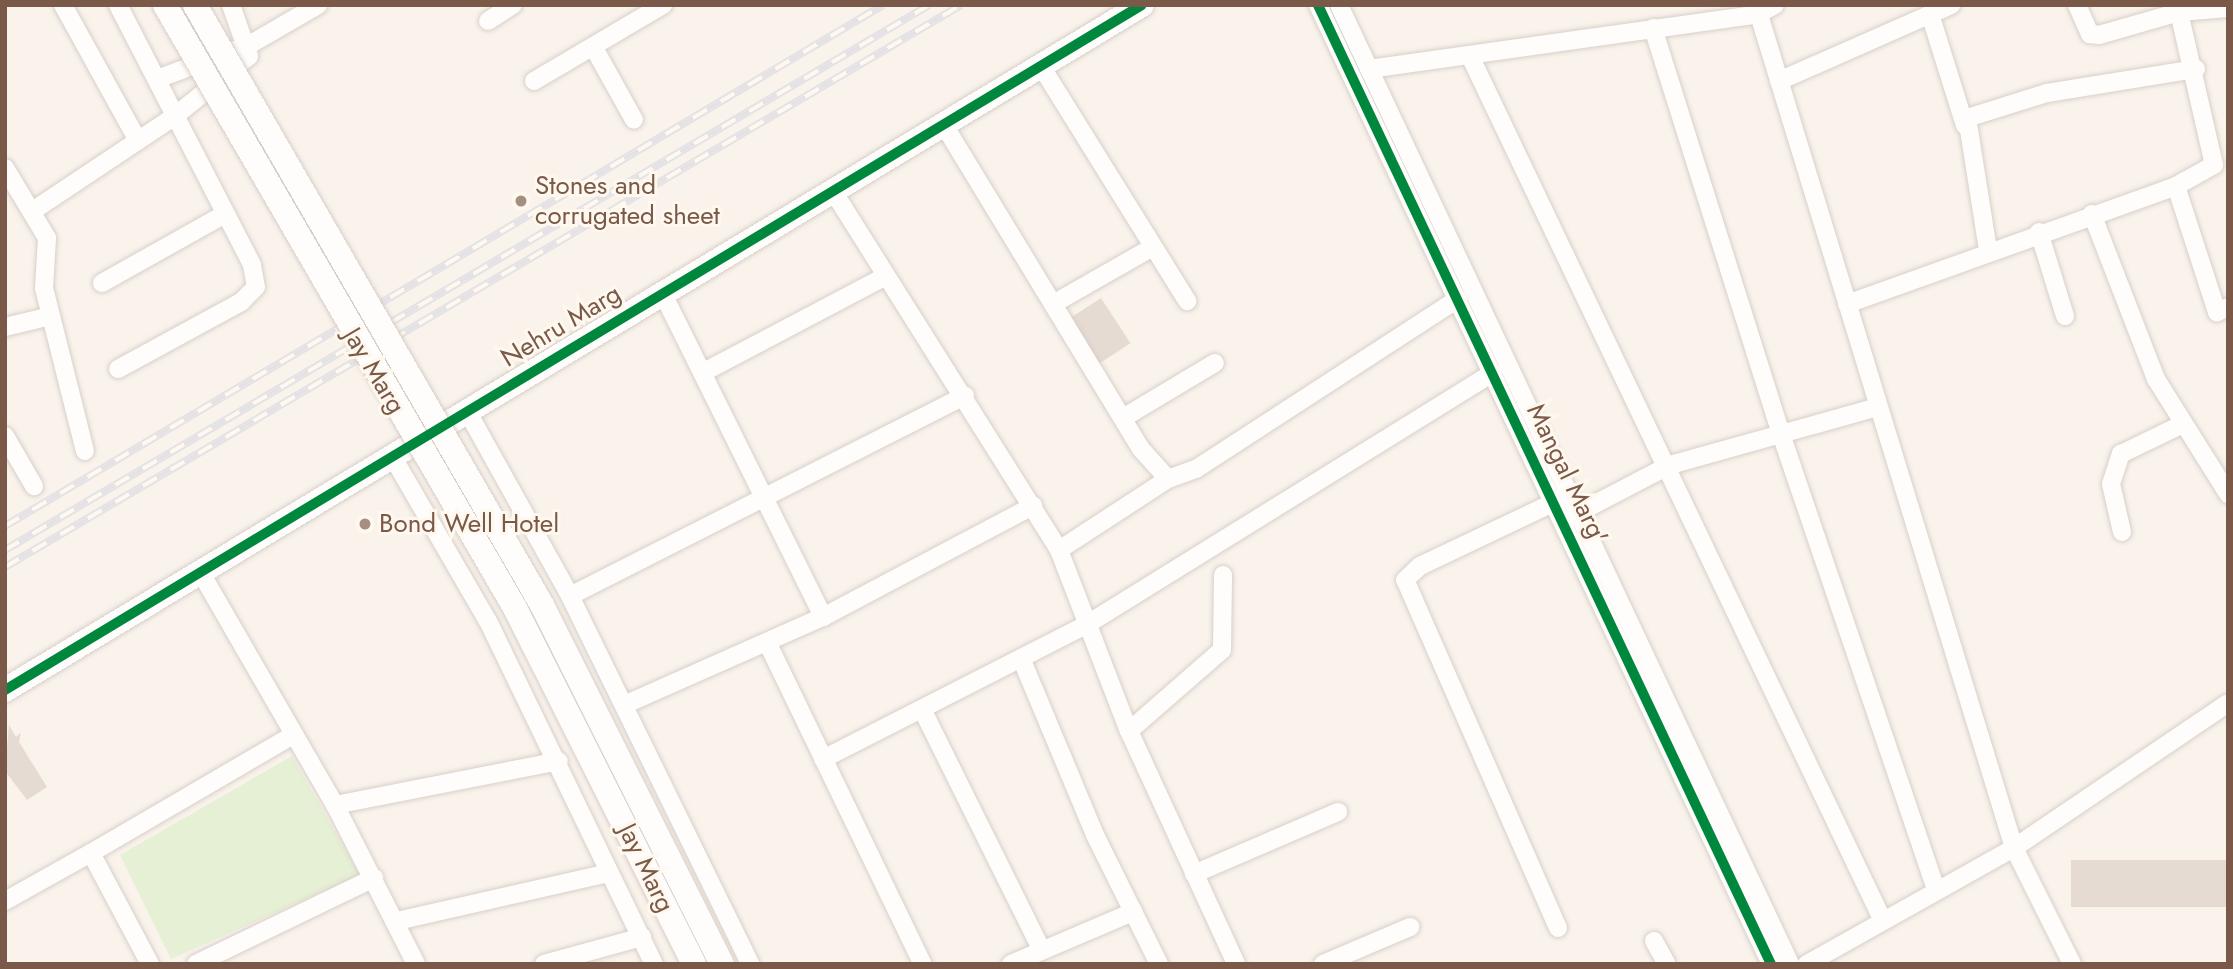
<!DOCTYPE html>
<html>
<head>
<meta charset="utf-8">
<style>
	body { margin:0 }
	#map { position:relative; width:2233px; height:969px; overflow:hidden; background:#f9f3ec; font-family:Jost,sans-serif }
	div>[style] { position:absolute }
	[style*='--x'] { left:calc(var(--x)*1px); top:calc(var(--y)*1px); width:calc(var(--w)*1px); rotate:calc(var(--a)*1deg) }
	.green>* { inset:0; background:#e6f0d5 }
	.building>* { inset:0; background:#e6dbd3; transform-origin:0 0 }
	.roads { filter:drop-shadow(0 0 2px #d8cfc8) drop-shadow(0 0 2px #d8cfc8) }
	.street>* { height:18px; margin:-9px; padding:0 9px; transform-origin:9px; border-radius:9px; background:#fefdfc }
	.secondary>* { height:24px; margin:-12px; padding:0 12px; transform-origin:12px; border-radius:12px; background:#fefdfc }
	.rail>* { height:8px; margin-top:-4px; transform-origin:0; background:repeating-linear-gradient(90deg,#fff8ef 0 16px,#e5e2e6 0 32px); box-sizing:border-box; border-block:2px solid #e5e2e6 }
	.bridges { filter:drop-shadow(0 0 2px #d8cec8) drop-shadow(0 0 2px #d8cec8) }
	.secondary-bridge>* { height:24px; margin:-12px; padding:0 12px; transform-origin:12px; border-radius:12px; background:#fefdfc }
	.cycleway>* { height:10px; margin:-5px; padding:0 5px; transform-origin:5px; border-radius:5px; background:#00873e }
	.dots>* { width:19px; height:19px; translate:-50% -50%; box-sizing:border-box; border:4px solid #fff8ef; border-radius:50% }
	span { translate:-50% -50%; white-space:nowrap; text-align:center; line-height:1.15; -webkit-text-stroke:6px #fff8ef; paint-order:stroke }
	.poi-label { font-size:26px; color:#7a5948 }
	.left { translate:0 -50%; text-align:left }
	.street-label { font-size:26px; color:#7a5948 }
	.frame { position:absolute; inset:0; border:7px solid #7a5948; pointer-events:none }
</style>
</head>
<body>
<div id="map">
	<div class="green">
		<i style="clip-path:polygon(292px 756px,360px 875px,171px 959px,120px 855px)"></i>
	</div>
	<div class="building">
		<i style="left:1101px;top:298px;width:54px;height:40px;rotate:57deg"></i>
		<i style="clip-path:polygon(9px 725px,16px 737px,21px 733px,19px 742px,47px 787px,27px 800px,5px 771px)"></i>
		<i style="left:2228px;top:860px;width:47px;height:157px;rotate:90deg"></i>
	</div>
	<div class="roads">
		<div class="street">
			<i style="--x:63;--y:5;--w:155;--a:61.1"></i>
			<i style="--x:118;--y:5;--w:292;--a:62.7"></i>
			<i style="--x:252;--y:265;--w:22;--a:80"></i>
			<i style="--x:256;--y:287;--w:21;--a:135"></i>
			<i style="--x:241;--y:302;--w:140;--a:151.4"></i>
			<i style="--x:1318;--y:5;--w:1061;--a:64.72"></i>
			<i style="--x:1339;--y:5;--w:1060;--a:64.81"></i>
			<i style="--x:1756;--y:5;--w:882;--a:72.98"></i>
			<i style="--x:2014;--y:848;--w:130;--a:63.4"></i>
			<i style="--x:2077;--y:5;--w:32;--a:66"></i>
			<i style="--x:2090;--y:34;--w:9;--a:6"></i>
			<i style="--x:2099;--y:35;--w:83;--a:-16"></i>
			<i style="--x:2179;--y:12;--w:49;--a:-4.7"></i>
			<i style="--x:1930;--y:14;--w:117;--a:72.6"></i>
			<i style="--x:488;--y:21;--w:30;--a:-33"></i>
			<i style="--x:1653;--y:28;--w:426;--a:72.5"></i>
			<i style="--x:1781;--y:434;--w:482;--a:71.2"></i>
			<i style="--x:594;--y:48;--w:82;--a:60.9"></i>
			<i style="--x:1470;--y:56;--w:956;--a:64.48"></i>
			<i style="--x:1041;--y:66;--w:277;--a:58.1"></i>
			<i style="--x:1369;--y:69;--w:393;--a:-8"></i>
			<i style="--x:1758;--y:14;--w:19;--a:-28"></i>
			<i style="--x:157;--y:79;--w:98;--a:-20.3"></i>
			<i style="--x:249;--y:45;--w:80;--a:-30.1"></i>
			<i style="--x:534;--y:81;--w:150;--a:-30.5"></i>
			<i style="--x:1779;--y:81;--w:188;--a:-23.8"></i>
			<i style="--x:944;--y:125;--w:379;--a:58.7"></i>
			<i style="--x:1141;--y:449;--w:40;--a:48"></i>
			<i style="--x:1168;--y:479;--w:30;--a:-20"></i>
			<i style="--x:1196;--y:469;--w:312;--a:-33"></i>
			<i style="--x:5;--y:168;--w:82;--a:59"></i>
			<i style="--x:47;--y:238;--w:50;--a:93.4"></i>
			<i style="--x:44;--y:288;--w:168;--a:75.9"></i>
			<i style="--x:2176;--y:186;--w:133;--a:72"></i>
			<i style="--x:2217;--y:312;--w:12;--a:-24"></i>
			<i style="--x:833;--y:191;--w:424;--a:57.8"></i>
			<i style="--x:1059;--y:550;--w:194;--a:68.9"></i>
			<i style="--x:1129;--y:731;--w:256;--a:65.3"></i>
			<i style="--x:34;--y:210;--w:169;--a:-33.7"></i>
			<i style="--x:175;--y:116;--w:95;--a:-39"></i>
			<i style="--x:249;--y:56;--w:54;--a:-109.4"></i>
			<i style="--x:2092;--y:214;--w:177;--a:68.8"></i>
			<i style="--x:2156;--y:379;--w:136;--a:57.9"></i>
			<i style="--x:2039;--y:232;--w:88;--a:72.8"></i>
			<i style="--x:1988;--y:250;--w:134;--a:-99"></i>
			<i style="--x:1967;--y:118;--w:84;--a:-17.4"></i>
			<i style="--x:2047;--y:93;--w:151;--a:-9.2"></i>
			<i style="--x:102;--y:283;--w:141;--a:-29.3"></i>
			<i style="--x:662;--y:292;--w:363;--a:63.6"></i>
			<i style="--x:1053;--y:304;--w:115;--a:-29.7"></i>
			<i style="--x:1847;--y:304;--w:350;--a:-19.7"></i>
			<i style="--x:2176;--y:186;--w:43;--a:-28.9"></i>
			<i style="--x:2214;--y:165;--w:157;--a:-102.9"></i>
			<i style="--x:5;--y:327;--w:47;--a:-13.4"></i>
			<i style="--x:702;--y:373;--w:208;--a:-27.8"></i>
			<i style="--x:466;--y:409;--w:214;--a:60.9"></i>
			<i style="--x:570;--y:596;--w:410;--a:63.9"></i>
			<i style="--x:1123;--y:418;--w:107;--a:-30.9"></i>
			<i style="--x:5;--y:436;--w:58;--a:59.9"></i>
			<i style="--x:391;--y:454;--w:193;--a:59.9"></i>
			<i style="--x:488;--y:621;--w:381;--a:64.2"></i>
			<i style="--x:1570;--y:517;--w:113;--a:-27.5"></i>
			<i style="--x:1670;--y:465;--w:216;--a:-15.6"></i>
			<i style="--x:2122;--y:532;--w:49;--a:-102.9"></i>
			<i style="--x:2111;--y:484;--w:32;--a:-72"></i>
			<i style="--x:2121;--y:454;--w:69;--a:-25.8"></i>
			<i style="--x:1059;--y:550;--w:130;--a:-33.1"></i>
			<i style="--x:201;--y:573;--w:268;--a:60"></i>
			<i style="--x:335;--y:805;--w:178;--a:63"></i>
			<i style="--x:570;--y:596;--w:443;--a:-26.9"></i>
			<i style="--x:767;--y:642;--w:358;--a:64.2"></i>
			<i style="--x:1021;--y:658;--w:192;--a:67.3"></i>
			<i style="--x:1095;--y:835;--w:144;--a:63.6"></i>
			<i style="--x:624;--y:705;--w:218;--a:-23.9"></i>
			<i style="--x:823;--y:617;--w:238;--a:-27.9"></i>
			<i style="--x:922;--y:709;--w:268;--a:63.6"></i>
			<i style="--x:1129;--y:731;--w:123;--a:-41.1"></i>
			<i style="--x:1222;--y:650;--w:75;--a:-89.2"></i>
			<i style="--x:823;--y:759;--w:295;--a:-27"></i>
			<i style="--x:1086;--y:625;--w:479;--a:-31.8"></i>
			<i style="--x:335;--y:805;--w:228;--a:-11.1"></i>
			<i style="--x:1194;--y:874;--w:157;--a:-23.3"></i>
			<i style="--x:5;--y:901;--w:98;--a:-29.2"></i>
			<i style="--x:397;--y:921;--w:217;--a:-12.8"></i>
			<i style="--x:1558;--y:928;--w:380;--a:-113.7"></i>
			<i style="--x:1405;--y:580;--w:21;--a:-43"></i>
			<i style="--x:1420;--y:566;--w:161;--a:-25.4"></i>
			<i style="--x:1654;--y:941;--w:26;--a:61"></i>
			<i style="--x:150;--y:964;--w:126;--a:-118"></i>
			<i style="--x:91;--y:853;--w:234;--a:-30.3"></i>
			<i style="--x:196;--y:964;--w:198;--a:-25.8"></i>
			<i style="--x:544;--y:964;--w:102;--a:-15.4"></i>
			<i style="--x:1011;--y:964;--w:133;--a:-23.1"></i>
			<i style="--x:1323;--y:964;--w:95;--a:-23"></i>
			<i style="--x:1807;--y:964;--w:237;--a:-29.3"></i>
			<i style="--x:2014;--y:848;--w:258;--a:-34.1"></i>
		</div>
		<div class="secondary">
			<i style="--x:5;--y:690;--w:1327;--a:-31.07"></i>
		</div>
	</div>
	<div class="rail">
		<i style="--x:5;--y:526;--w:1021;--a:-30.68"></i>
		<i style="--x:5;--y:550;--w:1073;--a:-30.53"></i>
		<i style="--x:5;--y:567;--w:1109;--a:-30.45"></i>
	</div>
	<div class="bridges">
		<div class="secondary-bridge">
			<i style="--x:165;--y:5;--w:697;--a:59.87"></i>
			<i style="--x:515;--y:608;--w:398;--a:63.3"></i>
			<i style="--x:195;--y:5;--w:693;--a:59.96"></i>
			<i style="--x:542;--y:605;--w:402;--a:63.4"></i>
		</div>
	</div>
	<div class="cycleway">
		<i style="--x:1318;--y:5;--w:1061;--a:64.72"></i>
		<i style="--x:5;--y:690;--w:1327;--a:-31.07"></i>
	</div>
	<div class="dots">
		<i style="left:521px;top:201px;background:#a68f81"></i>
		<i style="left:365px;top:524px;background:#a68f81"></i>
	</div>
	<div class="poi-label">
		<span class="left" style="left:535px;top:201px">Stones and<br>corrugated sheet</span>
		<span class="left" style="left:379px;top:524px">Bond Well Hotel</span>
	</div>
	<div class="street-label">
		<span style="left:561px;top:326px;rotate:-31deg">Nehru Marg</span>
		<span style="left:374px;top:371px;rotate:59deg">Jay Marg</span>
		<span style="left:1567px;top:474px;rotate:64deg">Mangal Marg'</span>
		<span style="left:646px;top:868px;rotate:64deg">Jay Marg</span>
	</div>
	<div class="frame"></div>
</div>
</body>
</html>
